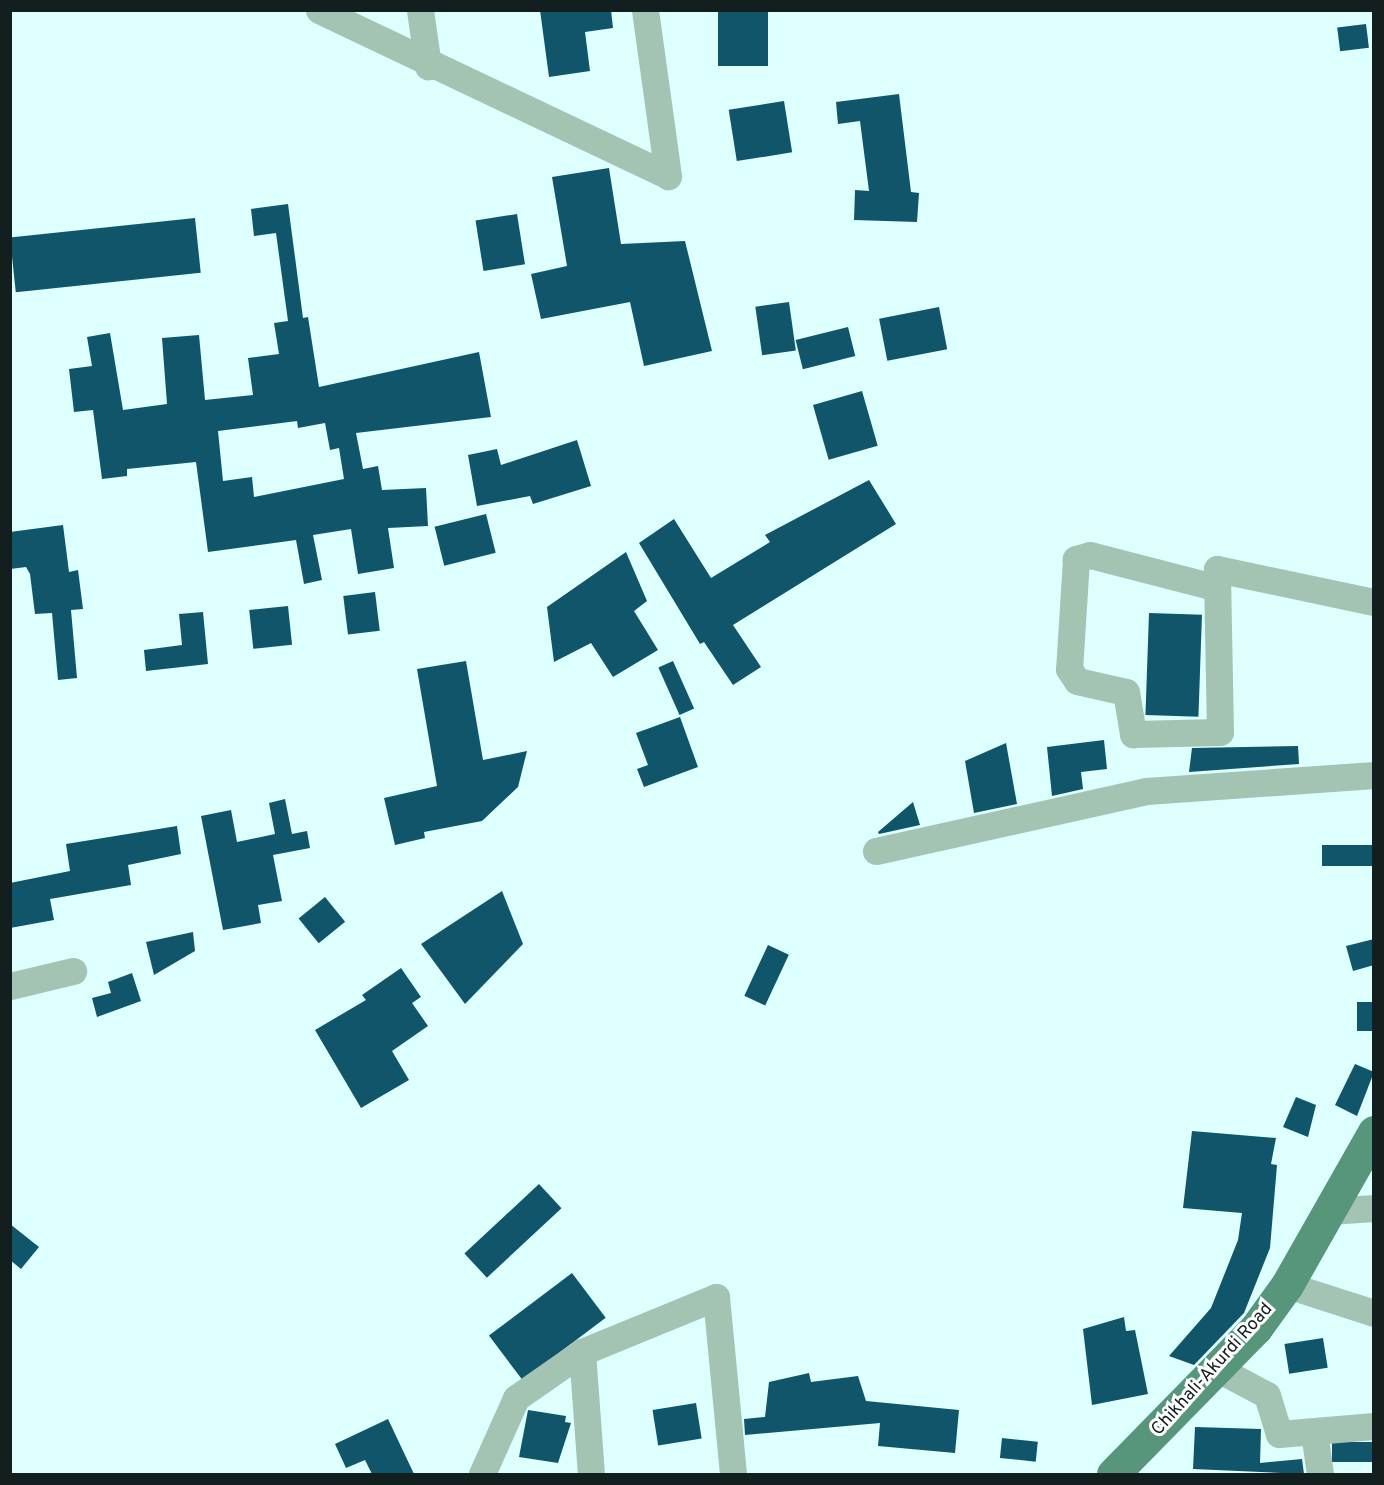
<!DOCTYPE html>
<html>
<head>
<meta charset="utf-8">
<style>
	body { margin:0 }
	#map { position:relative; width:1384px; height:1485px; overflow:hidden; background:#ddfffd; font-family:Overpass,sans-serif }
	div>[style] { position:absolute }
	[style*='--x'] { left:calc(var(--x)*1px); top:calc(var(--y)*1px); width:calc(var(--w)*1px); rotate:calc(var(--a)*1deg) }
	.building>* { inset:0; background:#105569; transform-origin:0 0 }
	.minor>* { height:27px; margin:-13.5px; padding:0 13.5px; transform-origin:13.5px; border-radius:13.5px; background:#a3c3b3 }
	.major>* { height:33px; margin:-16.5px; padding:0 16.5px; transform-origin:16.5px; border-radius:16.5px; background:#58967b }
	span { translate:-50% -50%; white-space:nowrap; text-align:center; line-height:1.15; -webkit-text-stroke:6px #fff; paint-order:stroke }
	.street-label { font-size:18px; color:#131f1f }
	.frame { position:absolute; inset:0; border:12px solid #131f1f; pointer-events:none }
</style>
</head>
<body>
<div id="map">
	<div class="building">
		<i style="clip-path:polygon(540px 10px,611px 10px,613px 28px,585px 32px,590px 71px,549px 77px)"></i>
		<i style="left:718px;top:10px;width:50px;height:56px"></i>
		<i style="left:1366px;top:24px;width:24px;height:29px;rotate:83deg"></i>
		<i style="clip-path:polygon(899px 94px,911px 192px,919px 193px,917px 222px,854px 220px,855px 190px,869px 191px,860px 121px,838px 124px,836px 102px)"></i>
		<i style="left:784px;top:101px;width:52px;height:56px;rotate:81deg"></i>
		<i style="clip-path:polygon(609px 168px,621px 244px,685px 241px,712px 351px,644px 366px,630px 302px,541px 319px,531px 274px,567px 266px,552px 177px)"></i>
		<i style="clip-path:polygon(evenodd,288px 204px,303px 318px,308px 317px,319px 387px,479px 352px,491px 417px,356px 433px,363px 469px,378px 466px,382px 490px,426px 488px,428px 526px,388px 528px,394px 568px,358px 574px,351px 529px,313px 535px,322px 580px,304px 584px,296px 540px,208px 552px,196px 462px,127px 469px,127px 476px,102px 479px,93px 410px,74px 412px,69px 369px,92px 366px,87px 337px,110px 333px,123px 410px,167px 404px,162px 338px,199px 335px,205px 400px,253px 395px,248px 358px,279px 354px,274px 323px,288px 321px,276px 233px,254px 236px,251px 209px,288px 204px,297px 421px,298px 428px,325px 423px,330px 450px,339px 448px,344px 479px,254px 497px,252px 477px,223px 481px,218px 431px,297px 421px)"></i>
		<i style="left:517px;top:214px;width:51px;height:42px;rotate:81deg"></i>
		<i style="left:195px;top:218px;width:55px;height:186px;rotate:84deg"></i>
		<i style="left:789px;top:302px;width:49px;height:34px;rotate:82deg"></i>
		<i style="left:939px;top:307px;width:43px;height:61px;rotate:79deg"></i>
		<i style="left:848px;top:327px;width:30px;height:54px;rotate:76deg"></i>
		<i style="left:862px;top:391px;width:57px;height:51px;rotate:74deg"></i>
		<i style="clip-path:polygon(577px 440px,591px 486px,533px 504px,530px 496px,477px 506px,468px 455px,497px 449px,501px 465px)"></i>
		<i style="clip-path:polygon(869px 480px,896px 524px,733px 625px,761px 667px,733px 685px,704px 642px,700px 644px,639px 543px,674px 519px,711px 578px,770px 542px,765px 535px)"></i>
		<i style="left:486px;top:514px;width:40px;height:53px;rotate:76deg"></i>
		<i style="clip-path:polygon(63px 525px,69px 572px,78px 570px,83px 609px,71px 610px,77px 678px,58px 680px,52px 613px,35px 614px,30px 574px,26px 567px,10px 569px,10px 532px)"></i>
		<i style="clip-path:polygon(626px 552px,647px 601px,634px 611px,658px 650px,613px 677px,591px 643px,554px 662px,547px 607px)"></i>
		<i style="left:375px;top:592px;width:39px;height:32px;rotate:83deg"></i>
		<i style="left:288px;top:606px;width:39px;height:39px;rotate:84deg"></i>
		<i style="clip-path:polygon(203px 612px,208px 664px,146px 671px,144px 650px,182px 645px,179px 614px)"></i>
		<i style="left:1149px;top:613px;width:53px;height:102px;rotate:2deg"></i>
		<i style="clip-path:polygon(466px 661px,483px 760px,527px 751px,518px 787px,482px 821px,424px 832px,425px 838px,395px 845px,384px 798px,437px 786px,417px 669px)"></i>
		<i style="left:673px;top:661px;width:52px;height:16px;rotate:66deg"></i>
		<i style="clip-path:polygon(680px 717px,698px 767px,644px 787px,637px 769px,648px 765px,636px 733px)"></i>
		<i style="clip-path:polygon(1104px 740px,1107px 769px,1081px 772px,1083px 789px,1052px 796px,1047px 747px)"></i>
		<i style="clip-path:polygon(1006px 743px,1017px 804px,974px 813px,965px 761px)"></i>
		<i style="clip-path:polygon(1298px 746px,1299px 764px,1189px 772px,1192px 748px)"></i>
		<i style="clip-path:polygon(285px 799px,292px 834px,307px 831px,310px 848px,273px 855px,282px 901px,258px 905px,261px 923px,223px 930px,201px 816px,231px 810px,237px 842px,275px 834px,269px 803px)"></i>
		<i style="clip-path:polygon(913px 802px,920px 825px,879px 834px,878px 832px)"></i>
		<i style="clip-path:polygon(177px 826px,181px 854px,128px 865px,131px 885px,50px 899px,54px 920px,10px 928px,10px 883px,70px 871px,66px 844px)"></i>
		<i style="left:1374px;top:845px;width:21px;height:52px;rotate:90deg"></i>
		<i style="clip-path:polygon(502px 891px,523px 944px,465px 1004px,421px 944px)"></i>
		<i style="left:325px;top:897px;width:32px;height:34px;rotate:51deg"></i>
		<i style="clip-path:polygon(193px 932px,195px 951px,154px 975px,146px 942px)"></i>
		<i style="clip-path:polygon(1374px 939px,1374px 965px,1353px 971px,1346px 946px)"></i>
		<i style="left:768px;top:945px;width:23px;height:56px;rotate:25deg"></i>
		<i style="clip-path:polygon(401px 968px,421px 997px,412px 1003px,428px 1026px,392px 1051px,409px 1080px,361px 1108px,315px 1030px,366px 1000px,362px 995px)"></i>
		<i style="clip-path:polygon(132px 973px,141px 1001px,97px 1017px,92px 998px,111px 993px,108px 982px)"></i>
		<i style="left:1357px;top:1002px;width:17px;height:29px"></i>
		<i style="clip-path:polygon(1355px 1064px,1374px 1072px,1357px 1116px,1335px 1105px)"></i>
		<i style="clip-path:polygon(1296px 1097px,1316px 1105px,1308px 1137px,1283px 1127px)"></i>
		<i style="clip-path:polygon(1192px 1131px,1276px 1138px,1271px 1164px,1277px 1165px,1270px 1248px,1244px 1313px,1194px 1365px,1169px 1356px,1211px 1308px,1238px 1240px,1242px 1213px,1183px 1208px)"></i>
		<i style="left:539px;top:1184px;width:33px;height:102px;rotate:47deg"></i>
		<i style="clip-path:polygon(10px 1224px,39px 1247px,21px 1269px,10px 1260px)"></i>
		<i style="left:572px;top:1273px;width:56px;height:104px;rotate:53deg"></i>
		<i style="clip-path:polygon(1124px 1317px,1126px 1331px,1135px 1330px,1148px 1394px,1092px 1405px,1083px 1329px)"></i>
		<i style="left:1323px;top:1338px;width:30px;height:39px;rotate:81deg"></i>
		<i style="clip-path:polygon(809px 1373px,811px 1382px,858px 1376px,866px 1401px,959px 1410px,955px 1453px,878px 1446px,880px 1423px,745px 1435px,744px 1419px,765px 1417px,769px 1382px)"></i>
		<i style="left:696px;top:1403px;width:36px;height:44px;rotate:81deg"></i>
		<i style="clip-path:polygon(528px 1410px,566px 1416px,565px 1422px,571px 1423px,558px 1463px,519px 1457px)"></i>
		<i style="clip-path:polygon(388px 1419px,414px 1474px,372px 1474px,365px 1460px,346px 1468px,335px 1444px)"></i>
		<i style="clip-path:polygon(1195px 1427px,1261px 1429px,1260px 1463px,1302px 1459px,1304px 1474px,1193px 1469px)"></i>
		<i style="left:1002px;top:1438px;width:36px;height:20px;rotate:6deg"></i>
		<i style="left:1374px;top:1442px;width:20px;height:42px;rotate:90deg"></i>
	</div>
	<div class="minor">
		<i style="--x:319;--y:10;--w:386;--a:25.4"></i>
		<i style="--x:420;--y:10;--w:57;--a:81.9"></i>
		<i style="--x:645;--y:10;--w:168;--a:82.1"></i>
		<i style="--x:1214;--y:587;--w:128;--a:-165.5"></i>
		<i style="--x:1090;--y:555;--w:15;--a:164"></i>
		<i style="--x:1076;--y:559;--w:110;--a:93.6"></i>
		<i style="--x:1069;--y:669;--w:14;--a:56"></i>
		<i style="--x:1077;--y:681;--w:50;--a:12.7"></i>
		<i style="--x:1126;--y:692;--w:43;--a:80.5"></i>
		<i style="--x:1133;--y:734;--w:87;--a:-1.3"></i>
		<i style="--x:1220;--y:732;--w:163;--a:-91.1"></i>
		<i style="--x:1217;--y:569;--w:160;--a:11.9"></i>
		<i style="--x:876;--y:851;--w:277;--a:-12.5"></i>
		<i style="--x:1146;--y:791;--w:229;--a:-4"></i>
		<i style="--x:10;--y:986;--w:65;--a:-13.4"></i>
		<i style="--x:1329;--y:1211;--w:45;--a:-3.8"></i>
		<i style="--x:1287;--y:1285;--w:91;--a:17.8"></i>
		<i style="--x:582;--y:1352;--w:145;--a:-22.3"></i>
		<i style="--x:716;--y:1297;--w:178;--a:84.5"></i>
		<i style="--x:1218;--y:1369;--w:55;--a:28"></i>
		<i style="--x:1267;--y:1395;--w:41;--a:72.9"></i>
		<i style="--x:1279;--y:1434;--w:95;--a:-4.8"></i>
		<i style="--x:1314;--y:1432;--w:42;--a:81.9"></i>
		<i style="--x:482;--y:1474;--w:83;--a:-65.9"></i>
		<i style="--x:516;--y:1398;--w:80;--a:-34.9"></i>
		<i style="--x:582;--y:1352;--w:122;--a:85.8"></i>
	</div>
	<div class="major">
		<i style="--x:1113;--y:1474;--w:204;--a:-45.6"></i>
		<i style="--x:1256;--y:1328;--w:53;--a:-54.2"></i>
		<i style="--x:1287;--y:1285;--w:176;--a:-60.4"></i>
	</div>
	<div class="street-label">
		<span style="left:1213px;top:1370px;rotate:-48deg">Chikhali-Akurdi Road</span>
	</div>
	<div class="frame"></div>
</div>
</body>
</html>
